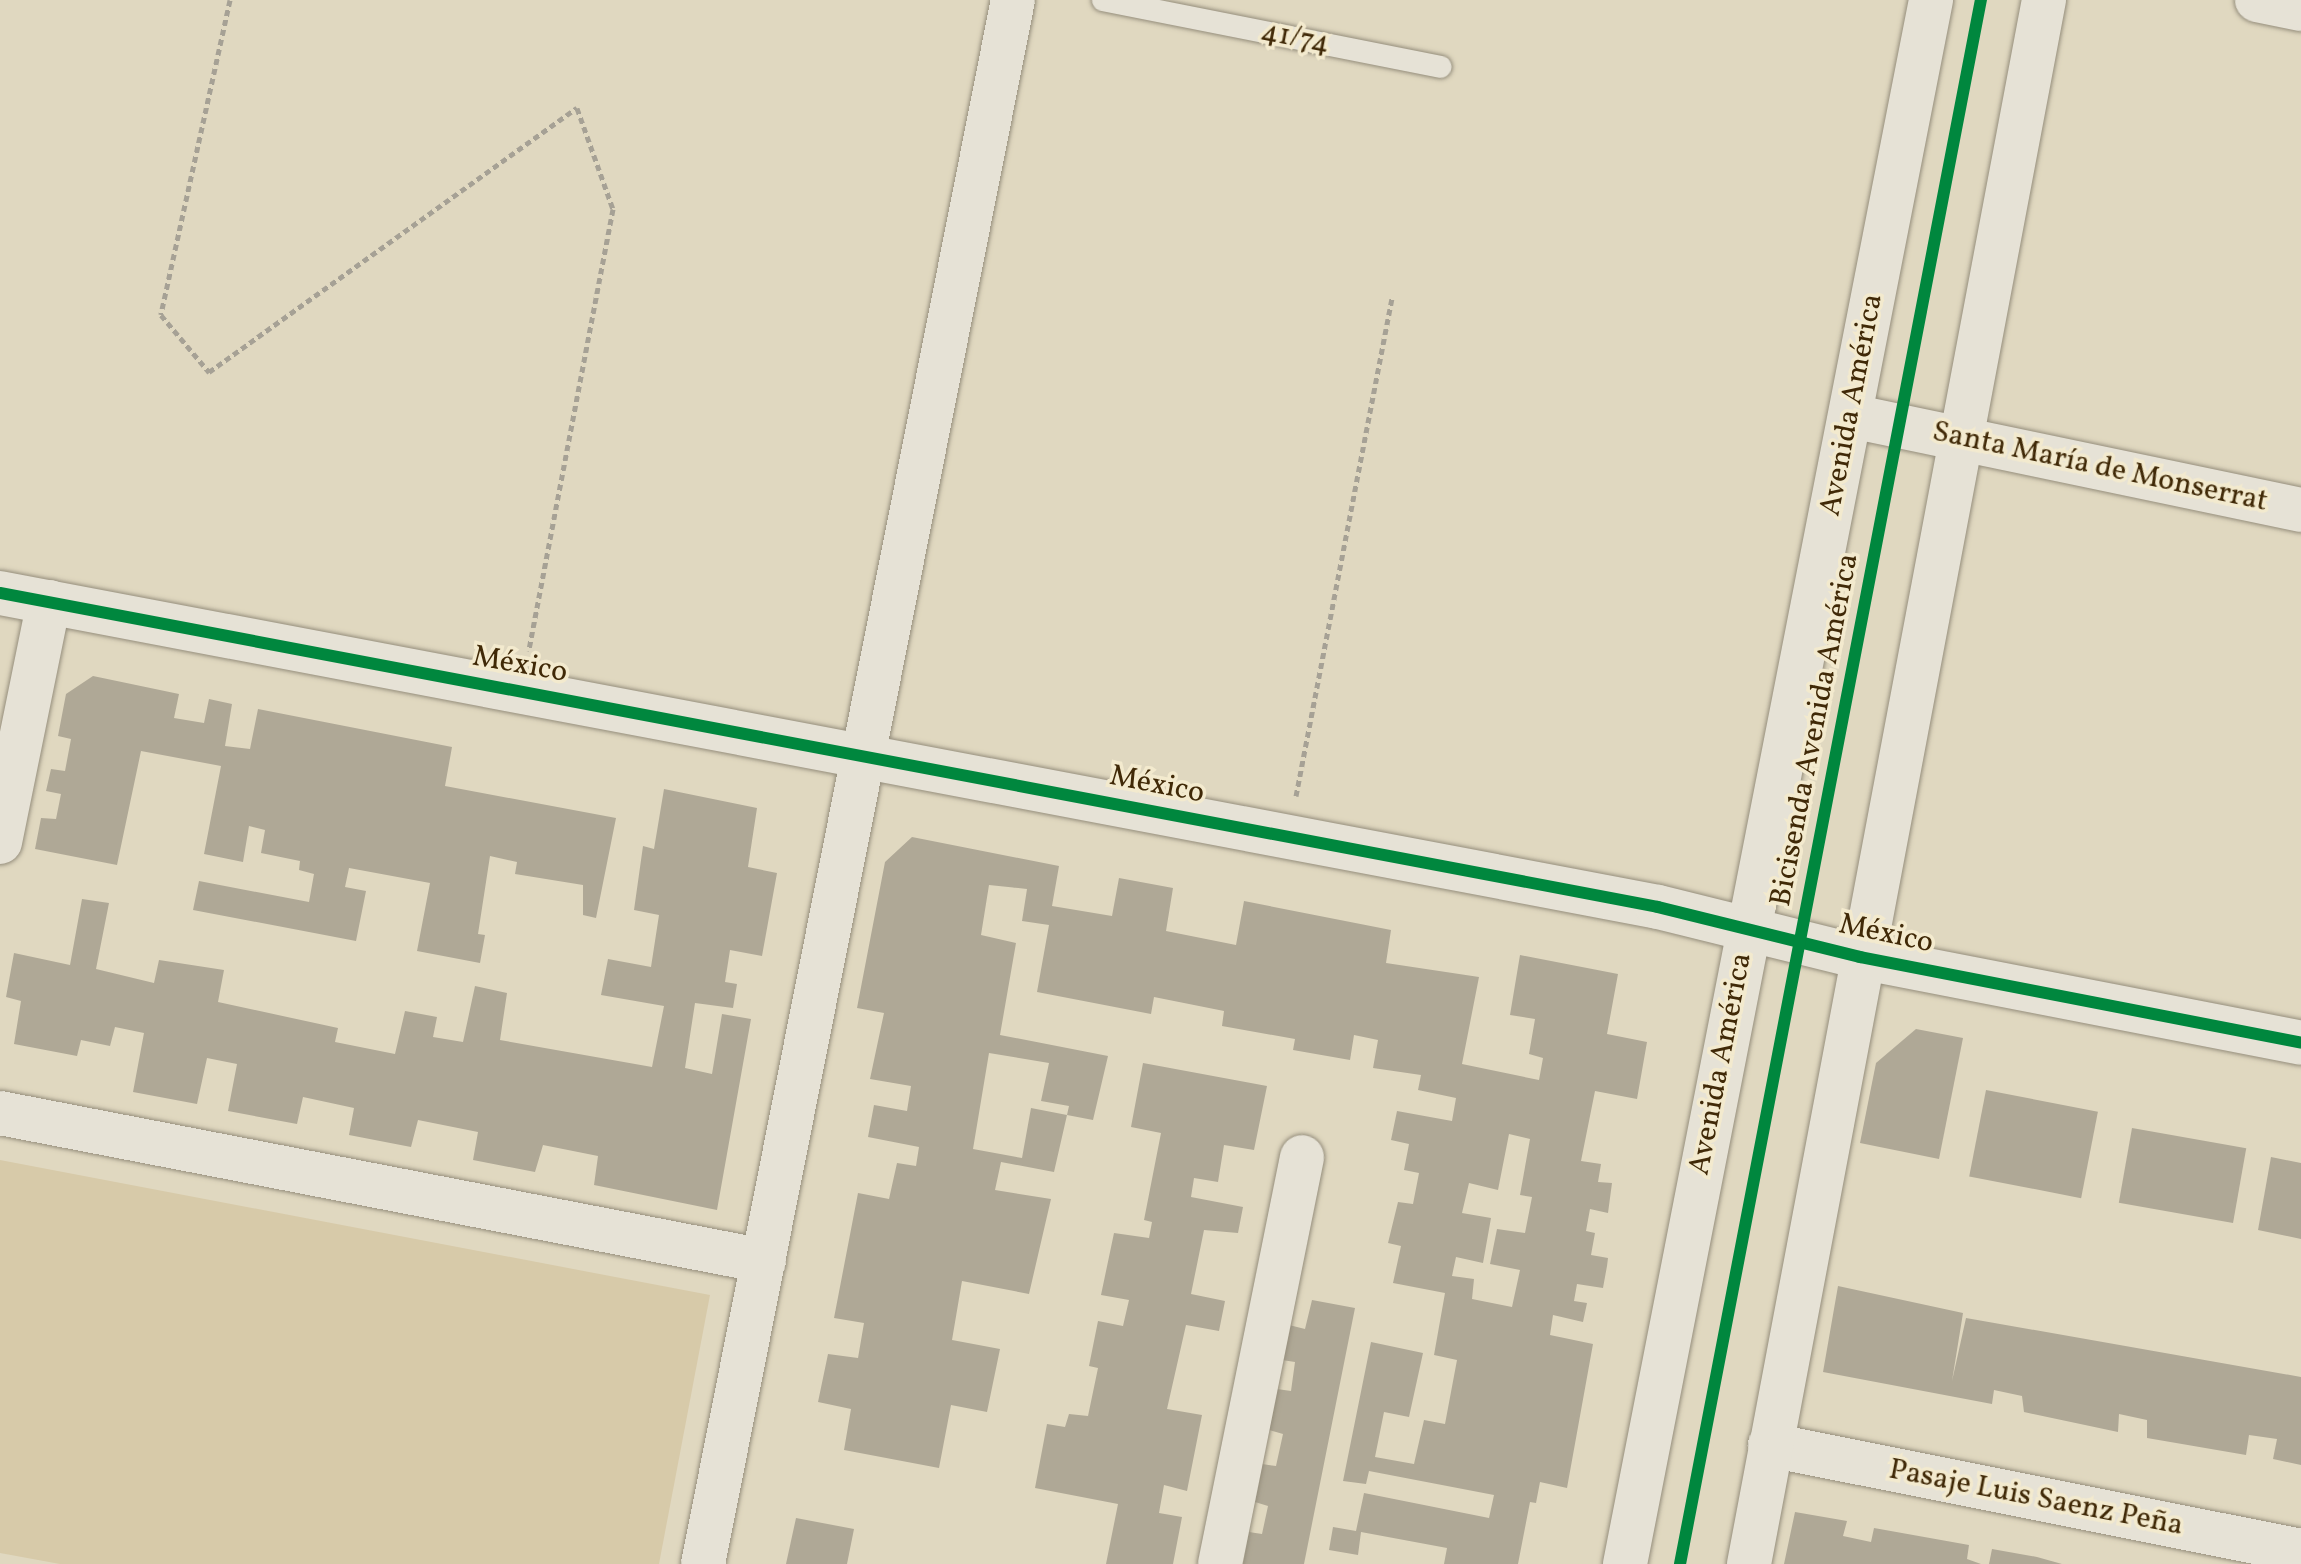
<!DOCTYPE html>
<html>
<head>
<meta charset="utf-8">
<style>
	body { margin:0 }
	#map { position:relative; width:2301px; height:1564px; overflow:hidden; background:#e0d8c0; font-family:Vollkorn,serif }
	div>[style] { position:absolute }
	[style*='--x'] { left:calc(var(--x)*1px); top:calc(var(--y)*1px); width:calc(var(--w)*1px); rotate:calc(var(--a)*1deg) }
	.green>* { inset:0; background:#d7caa9 }
	.building>* { inset:0; background:#afa896; transform-origin:0 0 }
	.path>* { height:5px; margin-top:-2.5px; transform-origin:0; background:repeating-linear-gradient(90deg,#a6a195 0 6px,transparent 0 10px) }
	.roads { filter:drop-shadow(0 0 2px #958e7c) drop-shadow(0 0 2px #958e7c) }
	.service>* { height:22px; margin:-11px; padding:0 11px; transform-origin:11px; border-radius:11px; background:#e6e2d6 }
	.minor>* { height:44px; margin:-22px; padding:0 22px; transform-origin:22px; border-radius:22px; background:#e6e2d6 }
	.secondary>* { height:44px; margin:-22px; padding:0 22px; transform-origin:22px; border-radius:22px; background:#e6e2d6 }
	.cycleway>* { height:12px; margin:-6px; padding:0 6px; transform-origin:6px; border-radius:6px; background:#00873e }
	span { translate:-50% -50%; white-space:nowrap; text-align:center; line-height:1.15; -webkit-text-stroke:7px #f3eace; paint-order:stroke }
	.street-label { font-size:30px; color:#402907 }
</style>
</head>
<body>
<div id="map">
	<div class="green">
		<i style="clip-path:polygon(0 1160px,710px 1295px,659px 1564px,60px 1564px,0 1553px)"></i>
	</div>
	<div class="building">
		<i style="clip-path:polygon(93px 676px,179px 694px,174px 718px,204px 723px,209px 699px,232px 704px,225px 746px,250px 749px,258px 709px,452px 747px,445px 786px,616px 818px,596px 918px,583px 915px,583px 885px,515px 874px,517px 862px,490px 856px,478px 934px,485px 935px,480px 963px,417px 951px,430px 883px,349px 868px,345px 887px,366px 891px,356px 941px,193px 910px,199px 881px,309px 902px,314px 874px,299px 870px,300px 861px,261px 853px,265px 830px,249px 826px,243px 862px,204px 854px,221px 766px,141px 751px,117px 865px,35px 849px,41px 818px,56px 819px,61px 794px,46px 791px,51px 769px,65px 771px,71px 739px,58px 736px,66px 694px)"></i>
		<i style="clip-path:polygon(664px 789px,757px 808px,748px 867px,777px 873px,762px 956px,730px 950px,725px 982px,737px 984px,733px 1008px,695px 1003px,685px 1068px,712px 1074px,722px 1014px,751px 1019px,717px 1210px,594px 1185px,598px 1156px,543px 1145px,535px 1172px,473px 1160px,478px 1132px,418px 1120px,411px 1147px,349px 1135px,354px 1108px,303px 1097px,297px 1124px,228px 1111px,237px 1064px,207px 1058px,197px 1104px,133px 1092px,144px 1033px,115px 1027px,110px 1046px,81px 1040px,77px 1056px,14px 1044px,21px 1001px,6px 997px,14px 953px,70px 965px,82px 899px,109px 903px,96px 969px,154px 983px,159px 960px,224px 970px,218px 1002px,338px 1028px,335px 1042px,395px 1054px,405px 1011px,437px 1017px,433px 1037px,463px 1042px,475px 986px,507px 993px,500px 1040px,652px 1067px,664px 1006px,601px 995px,608px 959px,651px 967px,659px 915px,634px 910px,643px 846px,654px 849px)"></i>
		<i style="clip-path:polygon(evenodd,912px 837px,1059px 866px,1052px 906px,1112px 916px,1119px 878px,1173px 888px,1166px 931px,1236px 945px,1244px 901px,1391px 930px,1386px 963px,1479px 977px,1462px 1064px,1539px 1080px,1543px 1058px,1529px 1054px,1535px 1019px,1510px 1015px,1520px 955px,1618px 974px,1607px 1034px,1647px 1042px,1637px 1099px,1595px 1091px,1581px 1161px,1601px 1164px,1598px 1182px,1612px 1183px,1608px 1213px,1590px 1209px,1586px 1231px,1595px 1233px,1591px 1255px,1608px 1258px,1607px 1266px,1603px 1288px,1577px 1284px,1574px 1301px,1587px 1303px,1583px 1322px,1553px 1315px,1550px 1335px,1593px 1344px,1567px 1488px,1540px 1482px,1536px 1503px,1530px 1502px,1518px 1564px,1444px 1564px,1447px 1548px,1361px 1532px,1358px 1555px,1329px 1550px,1333px 1527px,1356px 1531px,1364px 1493px,1489px 1518px,1494px 1495px,1369px 1471px,1366px 1484px,1343px 1481px,1371px 1342px,1423px 1353px,1409px 1417px,1384px 1412px,1375px 1457px,1414px 1464px,1424px 1420px,1445px 1424px,1457px 1360px,1434px 1355px,1445px 1293px,1393px 1283px,1401px 1246px,1388px 1243px,1398px 1202px,1413px 1204px,1419px 1173px,1404px 1170px,1409px 1144px,1391px 1140px,1397px 1111px,1452px 1121px,1456px 1098px,1418px 1090px,1421px 1075px,1373px 1068px,1378px 1040px,1354px 1035px,1350px 1060px,1293px 1050px,1295px 1039px,1222px 1026px,1224px 1011px,1154px 997px,1151px 1014px,1037px 992px,1049px 925px,1022px 921px,1027px 889px,989px 885px,981px 935px,1016px 943px,1000px 1035px,1108px 1056px,1093px 1120px,1067px 1115px,1069px 1106px,1041px 1101px,1049px 1063px,989px 1053px,973px 1149px,1022px 1158px,1031px 1108px,1067px 1115px,1054px 1172px,1001px 1162px,995px 1190px,1051px 1199px,1029px 1294px,962px 1281px,952px 1340px,1000px 1349px,987px 1412px,951px 1405px,939px 1468px,844px 1450px,851px 1409px,818px 1402px,828px 1354px,858px 1358px,864px 1323px,834px 1318px,858px 1193px,889px 1199px,897px 1163px,916px 1166px,919px 1147px,868px 1137px,874px 1105px,907px 1111px,911px 1086px,870px 1079px,884px 1013px,857px 1008px,885px 862px,912px 837px,1509px 1134px,1530px 1139px,1520px 1195px,1532px 1197px,1525px 1233px,1497px 1229px,1490px 1264px,1520px 1270px,1512px 1307px,1472px 1299px,1474px 1279px,1452px 1276px,1456px 1257px,1483px 1263px,1491px 1218px,1462px 1213px,1469px 1183px,1498px 1190px,1509px 1134px)"></i>
		<i style="clip-path:polygon(1916px 1029px,1963px 1038px,1939px 1159px,1860px 1143px,1876px 1063px)"></i>
		<i style="clip-path:polygon(1143px 1063px,1267px 1086px,1254px 1150px,1224px 1145px,1218px 1182px,1194px 1178px,1191px 1197px,1243px 1207px,1238px 1233px,1204px 1230px,1191px 1294px,1225px 1301px,1219px 1331px,1186px 1325px,1167px 1409px,1202px 1415px,1187px 1491px,1164px 1485px,1159px 1513px,1182px 1517px,1173px 1564px,1106px 1564px,1118px 1504px,1035px 1488px,1047px 1424px,1065px 1427px,1069px 1414px,1088px 1416px,1098px 1368px,1089px 1366px,1098px 1321px,1123px 1326px,1129px 1300px,1101px 1295px,1114px 1233px,1149px 1238px,1152px 1222px,1144px 1220px,1161px 1133px,1131px 1127px)"></i>
		<i style="left:1986px;top:1090px;width:114px;height:88px;rotate:11deg"></i>
		<i style="left:2132px;top:1128px;width:116px;height:76px;rotate:10deg"></i>
		<i style="clip-path:polygon(2271px 1157px,2301px 1163px,2301px 1239px,2258px 1230px)"></i>
		<i style="clip-path:polygon(1838px 1286px,1963px 1313px,1952px 1381px,1966px 1318px,2301px 1377px,2301px 1465px,2273px 1459px,2277px 1439px,2249px 1435px,2246px 1455px,2147px 1438px,2147px 1420px,2119px 1414px,2118px 1432px,2024px 1412px,2022px 1396px,1994px 1390px,1992px 1404px,1823px 1372px)"></i>
		<i style="clip-path:polygon(1312px 1300px,1355px 1308px,1304px 1564px,1243px 1564px,1249px 1532px,1262px 1534px,1268px 1506px,1255px 1502px,1262px 1464px,1276px 1466px,1283px 1434px,1269px 1430px,1277px 1389px,1291px 1391px,1295px 1362px,1282px 1360px,1289px 1325px,1305px 1329px)"></i>
		<i style="clip-path:polygon(1795px 1512px,1847px 1521px,1843px 1536px,1871px 1542px,1874px 1528px,1969px 1545px,1967px 1559px,1981px 1564px,1784px 1564px)"></i>
		<i style="clip-path:polygon(796px 1518px,854px 1529px,847px 1564px,786px 1564px)"></i>
		<i style="clip-path:polygon(1992px 1549px,2037px 1557px,2062px 1564px,1989px 1564px)"></i>
	</div>
	<div class="path">
		<i style="--x:230;--y:0;--w:322;--a:102.4"></i>
		<i style="--x:161;--y:315;--w:75;--a:49.9"></i>
		<i style="--x:209;--y:372;--w:453;--a:-35.7"></i>
		<i style="--x:577;--y:108;--w:107;--a:70.4"></i>
		<i style="--x:613;--y:209;--w:450;--a:100.8"></i>
		<i style="--x:1296;--y:796;--w:507;--a:-79.09"></i>
	</div>
	<div class="roads">
		<div class="service">
			<i style="--x:1103;--y:0;--w:344;--a:11.2"></i>
		</div>
		<div class="minor">
			<i style="--x:2257;--y:0;--w:45;--a:11.6"></i>
			<i style="--x:1851;--y:416;--w:460;--a:11.8"></i>
			<i style="--x:0;--y:593;--w:1687;--a:10.72"></i>
			<i style="--x:1658;--y:907;--w:208;--a:13.9"></i>
			<i style="--x:1860;--y:957;--w:449;--a:11"></i>
			<i style="--x:0;--y:842;--w:245;--a:-78.5"></i>
			<i style="--x:0;--y:1113;--w:778;--a:10.96"></i>
			<i style="--x:1770;--y:1445;--w:541;--a:11.29"></i>
			<i style="--x:703;--y:1564;--w:1594;--a:-78.79"></i>
			<i style="--x:1220;--y:1564;--w:415;--a:-78.6"></i>
		</div>
		<div class="secondary">
			<i style="--x:1625;--y:1564;--w:1594;--a:-78.93"></i>
			<i style="--x:1749;--y:1564;--w:1592;--a:-79.32"></i>
		</div>
	</div>
	<div class="cycleway">
		<i style="--x:0;--y:593;--w:1687;--a:10.72"></i>
		<i style="--x:1658;--y:907;--w:208;--a:13.9"></i>
		<i style="--x:1860;--y:957;--w:449;--a:11"></i>
		<i style="--x:1680;--y:1564;--w:1593;--a:-79.11"></i>
	</div>
	<div class="street-label">
		<span style="left:1295px;top:38px;rotate:11deg">41/74</span>
		<span style="left:1852px;top:405px;rotate:-79deg">Avenida América</span>
		<span style="left:2100px;top:467px;rotate:12deg">Santa María de Monserrat</span>
		<span style="left:520px;top:665px;rotate:10deg">México</span>
		<span style="left:1815px;top:730px;rotate:-79deg">Bicisenda Avenida América</span>
		<span style="left:1157px;top:785px;rotate:11deg">México</span>
		<span style="left:1886px;top:934px;rotate:12deg">México</span>
		<span style="left:1721px;top:1064px;rotate:-79deg">Avenida América</span>
		<span style="left:2036px;top:1498px;rotate:11deg">Pasaje Luis Saenz Peña</span>
	</div>
</div>
</body>
</html>
